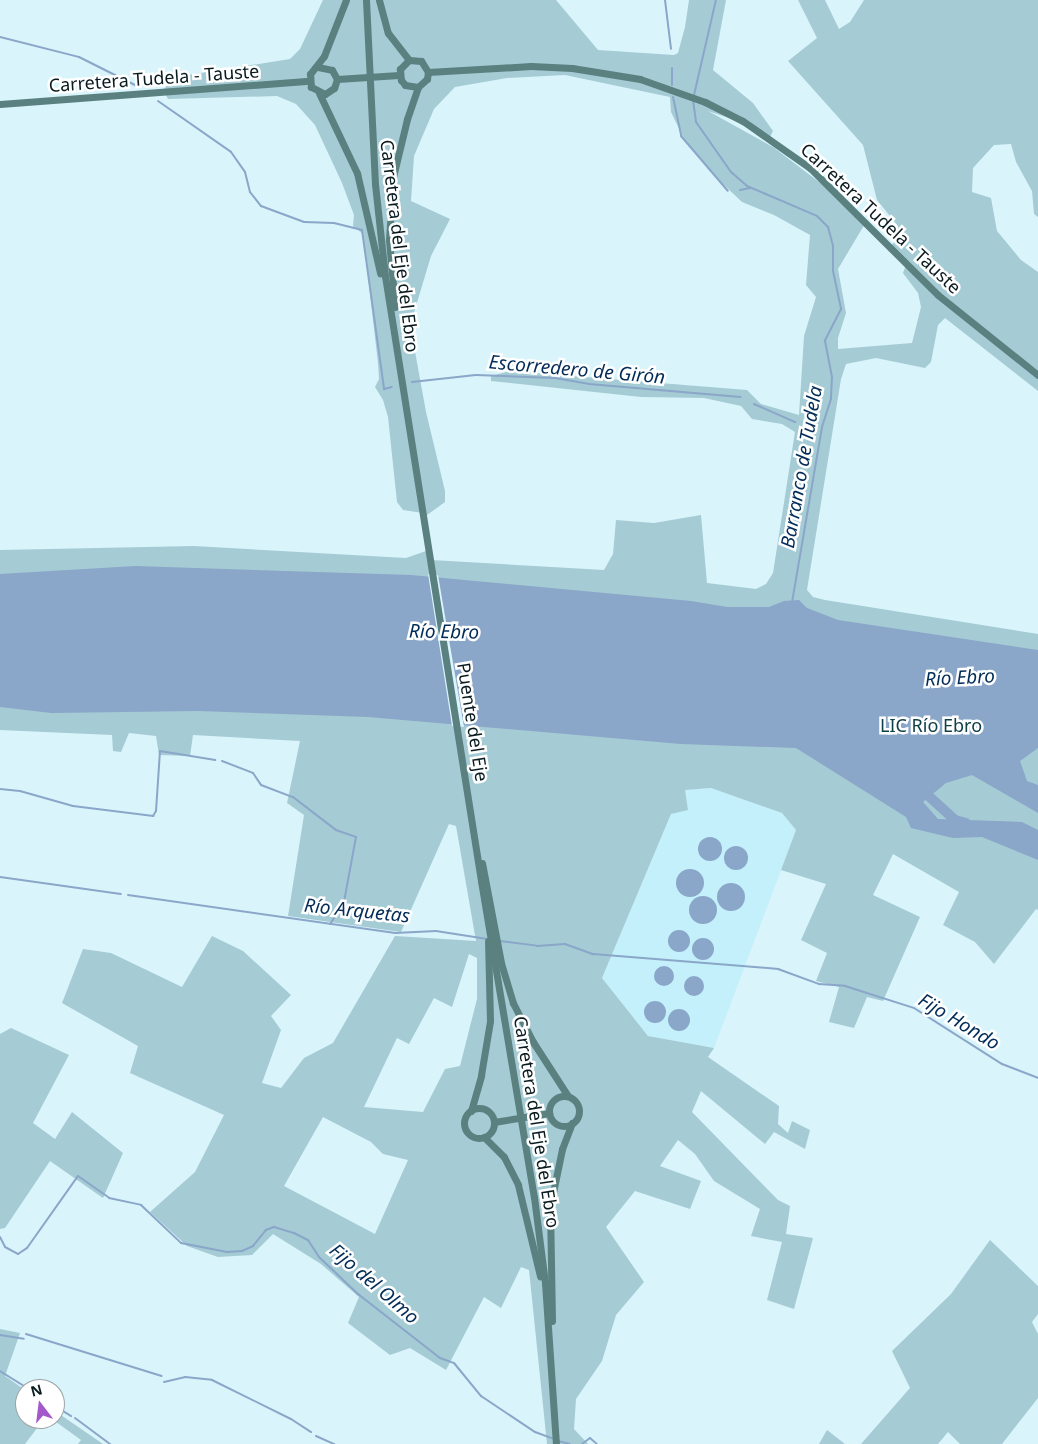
<!DOCTYPE html>
<html>
<head>
<meta charset="utf-8">
<style>
	body { margin:0 }
	#map { position:relative; width:1038px; height:1444px; overflow:hidden; background:#d9f4fb; font-family:"Noto Sans",sans-serif }
	div>[style] { position:absolute }
	[style*='--x'] { left:calc(var(--x)*1px); top:calc(var(--y)*1px); width:calc(var(--w)*1px); rotate:calc(var(--a)*1deg) }
	.built>* { inset:0; background:#c3f0fb }
	.green>* { inset:0; background:#a5cbd5 }
	.water>* { inset:0; background:#8aa6c8 }
	.round { border-radius:50% }
	.pier>* { inset:0; background:#d9f4fb }
	.stream>* { height:2px; margin:-1px; padding:0 1px; transform-origin:1px; border-radius:1px; background:#8aa6c8 }
	.river>* { height:10px; margin:-5px; padding:0 5px; transform-origin:5px; border-radius:5px; background:#8aa6c8 }
	.primary>* { height:7px; margin:-3.5px; padding:0 3.5px; transform-origin:3.5px; border-radius:3.5px; background:#5b8080 }
	.primary>.ring { margin:-3.5px; padding:0; box-sizing:content-box; background:none; border:7px solid #5b8080; border-radius:50% }
	span { translate:-50% -50%; white-space:nowrap; text-align:center; line-height:1.15; -webkit-text-stroke:5px #fff; paint-order:stroke }
	.street-label { font-size:18px; color:#0a1b20 }
	.park-label { font-size:18px; color:#0e404a }
	.water-label { font-size:19px; color:#032c58; font-style:italic }
	.north { position:absolute; left:15px; top:1379px; width:50px; height:50px; box-sizing:border-box; background:#fff; border:1px solid #9da4a6; border-radius:50%; rotate:345deg; font-size:14px; font-weight:700; line-height:20px; text-align:center; color:#0a1b20 }
	.north::after { content:''; display:block; margin:auto; width:18px; height:22px; background:#a358cb; clip-path:polygon(50% 0,100% 100%,50% 72%,0 100%) }
</style>
</head>
<body>
<div id="map">
	<div class="built">
		<i style="clip-path:polygon(711px 788px,782px 813px,796px 830px,714px 1048px,648px 1036px,602px 978px,671px 814px,685px 790px)"></i>
	</div>
	<div class="green">
		<i style="clip-path:polygon(evenodd,323px 0,556px 0,598px 50px,674px 55px,678px 53px,685px 27px,689px 0,726px 0,713px 70px,753px 103px,773px 131px,768px 141px,732px 119px,708px 111px,773px 147px,840px 198px,866px 222px,838px 269px,846px 313px,838px 338px,838px 349px,912px 343px,921px 307px,918px 293px,903px 273px,906px 265px,888px 250px,897px 238px,898px 226px,877px 200px,863px 145px,788px 61px,817px 38px,798px 0,825px 0,839px 29px,850px 22px,864px 0,1038px 0,1038px 217px,1034px 214px,1032px 191px,1016px 162px,1011px 144px,994px 145px,973px 168px,972px 192px,991px 198px,997px 231px,1021px 260px,1038px 272px,1038px 391px,945px 318px,938px 325px,931px 362px,925px 368px,876px 358px,846px 364px,841px 379px,807px 590px,813px 597px,825px 600px,1038px 634px,1038px 910px,1036px 909px,994px 964px,975px 942px,943px 925px,959px 892px,893px 854px,873px 895px,920px 917px,883px 1001px,867px 997px,854px 1028px,829px 1022px,839px 987px,816px 981px,827px 953px,801px 940px,826px 884px,781px 870px,796px 830px,782px 813px,711px 788px,685px 790px,688px 810px,671px 814px,602px 978px,648px 1036px,714px 1048px,708px 1057px,779px 1106px,778px 1124px,788px 1133px,792px 1121px,810px 1130px,805px 1149px,774px 1132px,765px 1144px,701px 1091px,692px 1112px,778px 1200px,790px 1206px,786px 1234px,813px 1238px,794px 1309px,767px 1300px,782px 1242px,751px 1236px,760px 1209px,714px 1181px,695px 1154px,678px 1140px,660px 1166px,701px 1181px,690px 1209px,635px 1191px,606px 1227px,644px 1282px,616px 1315px,602px 1361px,576px 1399px,574px 1429px,588px 1444px,547px 1444px,529px 1270px,521px 1267px,501px 1308px,484px 1297px,446px 1370px,410px 1348px,390px 1355px,348px 1323px,359px 1297px,321px 1264px,273px 1234px,252px 1255px,218px 1257px,187px 1246px,150px 1212px,195px 1172px,224px 1115px,130px 1073px,138px 1046px,62px 1003px,83px 949px,111px 953px,182px 987px,212px 936px,243px 951px,291px 995px,271px 1016px,281px 1030px,262px 1083px,281px 1088px,304px 1058px,333px 1043px,395px 936px,476px 941px,456px 826px,449px 824px,401px 932px,288px 916px,304px 815px,287px 803px,300px 741px,193px 735px,190px 756px,159px 755px,156px 736px,129px 733px,121px 752px,113px 751px,112px 735px,0 730px,0 550px,194px 546px,406px 558px,426px 551px,431px 560px,604px 570px,613px 554px,616px 520px,654px 523px,701px 515px,707px 583px,756px 589px,766px 584px,773px 573px,795px 432px,782px 424px,752px 419px,741px 406px,704px 398px,641px 397px,491px 381px,491px 376px,510px 371px,747px 390px,761px 404px,799px 415px,804px 336px,816px 297px,806px 285px,810px 235px,774px 215px,742px 202px,721px 182px,684px 139px,671px 112px,670px 97px,565px 75px,507px 78px,455px 87px,434px 109px,414px 156px,411px 201px,450px 219px,431px 256px,413px 316px,414px 346px,426px 412px,445px 491px,445px 502px,423px 518px,423px 513px,403px 510px,397px 502px,388px 417px,383px 400px,375px 387px,379px 379px,378px 363px,363px 234px,353px 226px,354px 215px,342px 183px,315px 125px,296px 104px,277px 96px,168px 99px,163px 90px,175px 77px,290px 59px,300px 49px,323px 0,469px 954px,477px 958px,477px 999px,460px 1066px,445px 1069px,423px 1112px,364px 1107px,397px 1038px,409px 1044px,434px 998px,452px 1007px,469px 954px,323px 0,323px 1117px,371px 1142px,383px 1154px,408px 1160px,375px 1234px,284px 1186px,323px 1117px)"></i>
		<i style="clip-path:polygon(11px 1028px,69px 1055px,33px 1123px,55px 1139px,72px 1112px,123px 1153px,103px 1198px,50px 1161px,5px 1228px,0 1229px,0 1034px)"></i>
		<i style="clip-path:polygon(990px 1240px,1038px 1286px,1038px 1314px,1032px 1322px,1038px 1334px,1038px 1398px,1002px 1444px,960px 1444px,948px 1432px,938px 1444px,861px 1444px,910px 1388px,892px 1351px,951px 1294px)"></i>
		<i style="clip-path:polygon(0 1329px,20px 1333px,5px 1376px,25px 1390px,25px 1419px,44px 1419px,25px 1444px,0 1444px)"></i>
		<i style="clip-path:polygon(55px 1411px,103px 1444px,78px 1444px,81px 1440px,52px 1419px,55px 1419px)"></i>
		<i style="clip-path:polygon(827px 1430px,845px 1444px,819px 1444px)"></i>
	</div>
	<div class="water">
		<i style="clip-path:polygon(135px 566px,411px 575px,691px 601px,727px 607px,769px 607px,784px 601px,799px 600px,807px 608px,838px 620px,1038px 650px,1038px 748px,1020px 761px,1027px 781px,1038px 785px,1038px 813px,972px 775px,946px 783px,923px 802px,938px 819px,1022px 822px,1038px 830px,1038px 860px,982px 837px,953px 838px,911px 828px,906px 817px,796px 748px,681px 744px,368px 717px,198px 711px,51px 713px,0 707px,0 574px)"></i>
		<i class="round" style="left:698px;top:837px;width:24px;height:24px"></i>
		<i class="round" style="left:724px;top:846px;width:24px;height:24px"></i>
		<i class="round" style="left:676px;top:869px;width:28px;height:28px"></i>
		<i class="round" style="left:717px;top:883px;width:28px;height:28px"></i>
		<i class="round" style="left:689px;top:896px;width:28px;height:28px"></i>
		<i class="round" style="left:668px;top:930px;width:22px;height:22px"></i>
		<i class="round" style="left:692px;top:938px;width:22px;height:22px"></i>
		<i class="round" style="left:654px;top:966px;width:20px;height:20px"></i>
		<i class="round" style="left:684px;top:976px;width:20px;height:20px"></i>
		<i class="round" style="left:644px;top:1001px;width:22px;height:22px"></i>
		<i class="round" style="left:668px;top:1009px;width:22px;height:22px"></i>
	</div>
	<div class="pier">
		<i style="clip-path:polygon(428px 574px,438px 575px,464px 727px,452px 726px)"></i>
	</div>
	<div class="stream">
		<i style="--x:665;--y:0;--w:49;--a:83"></i>
		<i style="--x:0;--y:37;--w:81;--a:14.2"></i>
		<i style="--x:79;--y:57;--w:67;--a:26.6"></i>
		<i style="--x:672;--y:68;--w:17;--a:90"></i>
		<i style="--x:694;--y:95;--w:98;--a:-77"></i>
		<i style="--x:673;--y:97;--w:40;--a:78"></i>
		<i style="--x:681;--y:136;--w:72;--a:49.5"></i>
		<i style="--x:693;--y:100;--w:22;--a:82"></i>
		<i style="--x:696;--y:122;--w:61;--a:55"></i>
		<i style="--x:731;--y:172;--w:21;--a:41"></i>
		<i style="--x:747;--y:186;--w:76;--a:23.2"></i>
		<i style="--x:817;--y:216;--w:16;--a:45"></i>
		<i style="--x:828;--y:227;--w:20;--a:75"></i>
		<i style="--x:833;--y:246;--w:25;--a:90"></i>
		<i style="--x:833;--y:271;--w:39;--a:78"></i>
		<i style="--x:841;--y:309;--w:36;--a:117"></i>
		<i style="--x:825;--y:341;--w:37;--a:79"></i>
		<i style="--x:832;--y:377;--w:22;--a:93"></i>
		<i style="--x:831;--y:399;--w:29;--a:108"></i>
		<i style="--x:822;--y:427;--w:178;--a:99.7"></i>
		<i style="--x:158;--y:101;--w:89;--a:34.9"></i>
		<i style="--x:231;--y:152;--w:24;--a:55"></i>
		<i style="--x:245;--y:172;--w:21;--a:76"></i>
		<i style="--x:250;--y:192;--w:18;--a:52"></i>
		<i style="--x:261;--y:206;--w:46;--a:20.4"></i>
		<i style="--x:304;--y:222;--w:30;--a:2"></i>
		<i style="--x:334;--y:223;--w:29;--a:14"></i>
		<i style="--x:362;--y:230;--w:161;--a:82.1"></i>
		<i style="--x:384;--y:389;--w:8;--a:-14"></i>
		<i style="--x:740;--y:190;--w:10;--a:-11"></i>
		<i style="--x:412;--y:382;--w:64;--a:-6.2"></i>
		<i style="--x:476;--y:375;--w:79;--a:2.2"></i>
		<i style="--x:555;--y:378;--w:35;--a:10"></i>
		<i style="--x:589;--y:384;--w:152;--a:4.9"></i>
		<i style="--x:754;--y:404;--w:45;--a:23.7"></i>
		<i style="--x:222;--y:761;--w:33;--a:21"></i>
		<i style="--x:253;--y:773;--w:14;--a:56"></i>
		<i style="--x:261;--y:785;--w:34;--a:21"></i>
		<i style="--x:293;--y:797;--w:54;--a:37.5"></i>
		<i style="--x:336;--y:830;--w:21;--a:19"></i>
		<i style="--x:356;--y:837;--w:66;--a:100.5"></i>
		<i style="--x:344;--y:902;--w:26;--a:122"></i>
		<i style="--x:0;--y:789;--w:20;--a:6"></i>
		<i style="--x:20;--y:791;--w:55;--a:15.8"></i>
		<i style="--x:73;--y:806;--w:81;--a:7.1"></i>
		<i style="--x:153;--y:816;--w:6;--a:-59"></i>
		<i style="--x:156;--y:811;--w:60;--a:-86.2"></i>
		<i style="--x:160;--y:751;--w:56;--a:9.3"></i>
		<i style="--x:0;--y:877;--w:122;--a:8"></i>
		<i style="--x:128;--y:895;--w:270;--a:8.1"></i>
		<i style="--x:395;--y:933;--w:41;--a:-2.8"></i>
		<i style="--x:436;--y:931;--w:52;--a:8.9"></i>
		<i style="--x:499;--y:941;--w:38;--a:7"></i>
		<i style="--x:537;--y:946;--w:28;--a:-4"></i>
		<i style="--x:565;--y:944;--w:30;--a:20"></i>
		<i style="--x:593;--y:954;--w:186;--a:4.6"></i>
		<i style="--x:778;--y:969;--w:44;--a:20.1"></i>
		<i style="--x:819;--y:984;--w:26;--a:4"></i>
		<i style="--x:845;--y:986;--w:72;--a:17.7"></i>
		<i style="--x:914;--y:1008;--w:104;--a:32.5"></i>
		<i style="--x:1002;--y:1064;--w:39;--a:21"></i>
		<i style="--x:0;--y:1237;--w:11;--a:63"></i>
		<i style="--x:5;--y:1247;--w:15;--a:28"></i>
		<i style="--x:18;--y:1254;--w:11;--a:-34"></i>
		<i style="--x:27;--y:1248;--w:88;--a:-54.7"></i>
		<i style="--x:78;--y:1176;--w:38;--a:35"></i>
		<i style="--x:109;--y:1198;--w:33;--a:12"></i>
		<i style="--x:141;--y:1205;--w:55;--a:43.5"></i>
		<i style="--x:181;--y:1243;--w:47;--a:11.1"></i>
		<i style="--x:227;--y:1252;--w:15;--a:-4"></i>
		<i style="--x:242;--y:1251;--w:12;--a:-24"></i>
		<i style="--x:253;--y:1246;--w:21;--a:-51"></i>
		<i style="--x:266;--y:1230;--w:9;--a:-21"></i>
		<i style="--x:274;--y:1227;--w:21;--a:17"></i>
		<i style="--x:294;--y:1233;--w:16;--a:27"></i>
		<i style="--x:308;--y:1240;--w:20;--a:57"></i>
		<i style="--x:319;--y:1257;--w:54;--a:43.5"></i>
		<i style="--x:358;--y:1294;--w:104;--a:38"></i>
		<i style="--x:440;--y:1358;--w:15;--a:20"></i>
		<i style="--x:454;--y:1363;--w:43;--a:50.7"></i>
		<i style="--x:481;--y:1396;--w:65;--a:33.7"></i>
		<i style="--x:535;--y:1432;--w:20;--a:20"></i>
		<i style="--x:26;--y:1334;--w:142;--a:17.2"></i>
		<i style="--x:0;--y:1335;--w:24;--a:9"></i>
		<i style="--x:0;--y:1371;--w:34;--a:32"></i>
		<i style="--x:164;--y:1382;--w:22;--a:-13"></i>
		<i style="--x:185;--y:1377;--w:27;--a:6"></i>
		<i style="--x:212;--y:1380;--w:88;--a:26.3"></i>
		<i style="--x:291;--y:1419;--w:24;--a:33"></i>
		<i style="--x:55;--y:1406;--w:19;--a:32"></i>
		<i style="--x:75;--y:1418;--w:44;--a:36.6"></i>
		<i style="--x:316;--y:1436;--w:20;--a:24"></i>
		<i style="--x:558;--y:1441;--w:12;--a:14"></i>
		<i style="--x:582;--y:1444;--w:10;--a:-37"></i>
		<i style="--x:590;--y:1438;--w:9;--a:41"></i>
	</div>
	<div class="river">
		<i style="--x:921;--y:789;--w:46;--a:42.4"></i>
		<i style="--x:955;--y:820;--w:11;--a:15"></i>
	</div>
	<div class="primary">
		<i style="--x:366;--y:0;--w:184;--a:87.2"></i>
		<i style="--x:375;--y:184;--w:93;--a:83.8"></i>
		<i style="--x:385;--y:276;--w:613;--a:80.98"></i>
		<i style="--x:481;--y:881;--w:320;--a:80.5"></i>
		<i style="--x:534;--y:1197;--w:87;--a:82.7"></i>
		<i style="--x:545;--y:1283;--w:161;--a:86.1"></i>
		<i style="--x:379;--y:0;--w:34;--a:75"></i>
		<i style="--x:388;--y:33;--w:34;--a:52"></i>
		<i style="--x:318;--y:67;--w:14;--a:12"></i>
		<i style="--x:332;--y:70;--w:10;--a:61"></i>
		<i style="--x:337;--y:79;--w:9;--a:108"></i>
		<i style="--x:334;--y:88;--w:11;--a:146"></i>
		<i style="--x:325;--y:94;--w:16;--a:-153"></i>
		<i style="--x:311;--y:87;--w:13;--a:-94"></i>
		<i style="--x:310;--y:74;--w:23;--a:-52"></i>
		<i style="--x:324;--y:56;--w:60;--a:-68.6"></i>
		<i style="--x:428;--y:72;--w:103;--a:-3.3"></i>
		<i style="--x:531;--y:66;--w:41;--a:2.8"></i>
		<i style="--x:572;--y:68;--w:69;--a:9.2"></i>
		<i style="--x:640;--y:79;--w:69;--a:19.5"></i>
		<i style="--x:705;--y:102;--w:42;--a:26.6"></i>
		<i style="--x:743;--y:121;--w:82;--a:35"></i>
		<i style="--x:810;--y:168;--w:180;--a:44.8"></i>
		<i style="--x:938;--y:295;--w:128;--a:38.7"></i>
		<i style="--x:337;--y:79;--w:62;--a:-3.7"></i>
		<i style="--x:319;--y:93;--w:89;--a:64.6"></i>
		<i style="--x:357;--y:173;--w:103;--a:77"></i>
		<i style="--x:0;--y:104;--w:310;--a:-4.3"></i>
		<i style="--x:395;--y:307;--w:67;--a:-95.1"></i>
		<i style="--x:389;--y:240;--w:63;--a:-86.4"></i>
		<i style="--x:393;--y:177;--w:60;--a:-76.4"></i>
		<i style="--x:407;--y:119;--w:34;--a:-71"></i>
		<i style="--x:418;--y:87;--w:12;--a:-42"></i>
		<i style="--x:427;--y:79;--w:7;--a:-82"></i>
		<i style="--x:428;--y:72;--w:13;--a:-122"></i>
		<i style="--x:421;--y:61;--w:12;--a:-175"></i>
		<i style="--x:409;--y:60;--w:13;--a:135"></i>
		<i style="--x:400;--y:69;--w:11;--a:85"></i>
		<i style="--x:401;--y:80;--w:6;--a:51"></i>
		<i style="--x:405;--y:85;--w:13;--a:9"></i>
		<i style="--x:482;--y:863;--w:102;--a:79.2"></i>
		<i style="--x:501;--y:963;--w:42;--a:73.3"></i>
		<i style="--x:513;--y:1003;--w:44;--a:62.9"></i>
		<i style="--x:533;--y:1042;--w:64;--a:57.1"></i>
		<i class="ring" style="left:549px;top:1096px;width:23px;height:23px"></i>
		<i class="ring" style="left:464px;top:1108px;width:23px;height:23px"></i>
		<i style="--x:471;--y:1111;--w:37;--a:-74"></i>
		<i style="--x:481;--y:1075;--w:55;--a:-80.5"></i>
		<i style="--x:490;--y:1021;--w:80;--a:-91.4"></i>
		<i style="--x:494;--y:1122;--w:56;--a:-9.3"></i>
		<i style="--x:484;--y:1137;--w:28;--a:45"></i>
		<i style="--x:504;--y:1157;--w:31;--a:63"></i>
		<i style="--x:518;--y:1185;--w:94;--a:76.4"></i>
		<i style="--x:552;--y:1321;--w:114;--a:-91"></i>
		<i style="--x:550;--y:1207;--w:59;--a:-78.3"></i>
		<i style="--x:562;--y:1149;--w:28;--a:-69"></i>
	</div>
	<div class="street-label">
		<span style="left:154px;top:78px;rotate:-4deg">Carretera Tudela - Tauste</span>
		<span style="left:881px;top:218px;rotate:43deg">Carretera Tudela - Tauste</span>
		<span style="left:400px;top:246px;rotate:83deg">Carretera del Eje del Ebro</span>
		<span style="left:473px;top:722px;rotate:81deg">Puente del Eje</span>
		<span style="left:537px;top:1122px;rotate:81deg">Carretera del Eje del Ebro</span>
	</div>
	<div class="park-label">
		<span style="left:931px;top:725px">LIC Río Ebro</span>
	</div>
	<div class="water-label">
		<span style="left:577px;top:370px;rotate:5deg">Escorredero de Girón</span>
		<span style="left:802px;top:467px;rotate:-80deg">Barranco de Tudela</span>
		<span style="left:444px;top:632px;rotate:1deg">Río Ebro</span>
		<span style="left:960px;top:678px;rotate:-3deg">Río Ebro</span>
		<span style="left:357px;top:911px;rotate:6deg">Río Arquetas</span>
		<span style="left:959px;top:1022px;rotate:31deg">Fijo Hondo</span>
		<span style="left:374px;top:1284px;rotate:41deg">Fijo del Olmo</span>
	</div>
	<div class="north">N</div>
</div>
</body>
</html>
